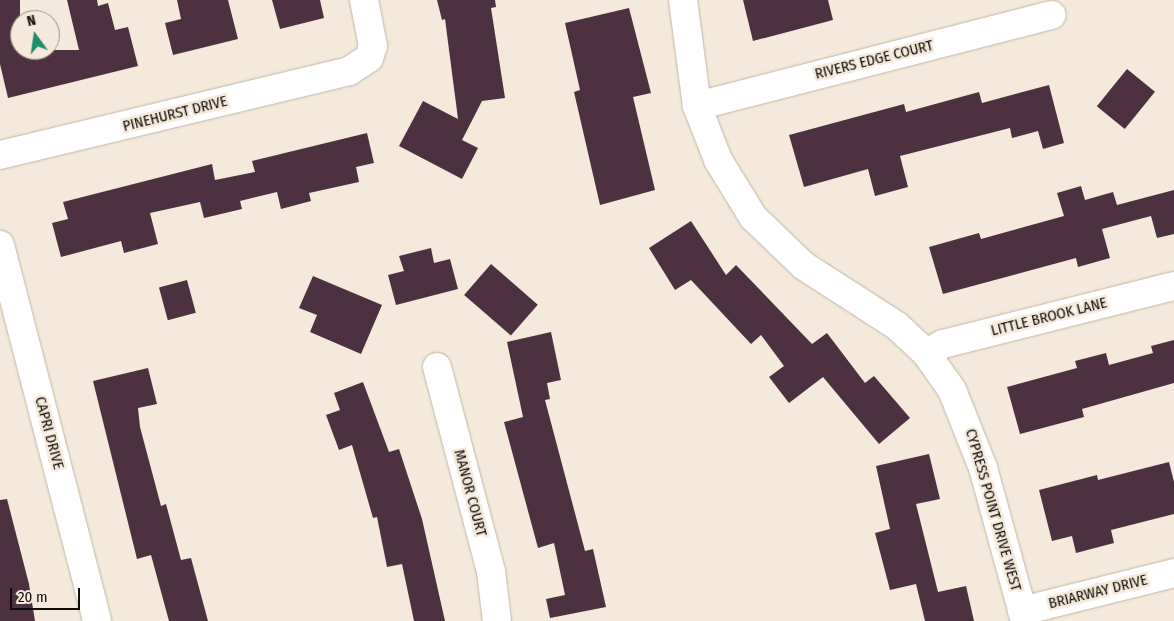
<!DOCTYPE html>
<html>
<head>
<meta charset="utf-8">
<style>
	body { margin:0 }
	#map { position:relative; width:1174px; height:621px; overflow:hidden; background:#f4e9da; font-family:"Fira Sans Condensed",sans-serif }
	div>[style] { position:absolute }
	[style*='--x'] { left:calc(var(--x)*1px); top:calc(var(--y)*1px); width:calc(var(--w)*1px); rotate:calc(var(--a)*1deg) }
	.building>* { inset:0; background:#4d3141; transform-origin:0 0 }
	.roads { filter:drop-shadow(0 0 1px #c1b7a8) drop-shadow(0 0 1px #c1b7a8) }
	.minor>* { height:28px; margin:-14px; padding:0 14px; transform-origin:14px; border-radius:14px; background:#fff }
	span { translate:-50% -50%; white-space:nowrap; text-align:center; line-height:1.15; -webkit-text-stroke:5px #f4e9da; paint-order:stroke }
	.street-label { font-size:15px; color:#100d08 }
	.north { position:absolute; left:10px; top:10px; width:50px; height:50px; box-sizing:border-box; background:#f4e9da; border:1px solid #999186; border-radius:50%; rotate:346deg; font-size:14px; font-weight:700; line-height:20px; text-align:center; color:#100d08 }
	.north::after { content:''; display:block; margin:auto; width:18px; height:22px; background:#1f8e6e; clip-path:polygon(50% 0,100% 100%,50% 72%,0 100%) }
	.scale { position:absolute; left:10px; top:588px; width:70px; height:22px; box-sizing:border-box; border:2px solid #100d08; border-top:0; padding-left:6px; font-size:15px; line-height:18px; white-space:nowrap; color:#100d08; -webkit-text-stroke:4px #f4e9da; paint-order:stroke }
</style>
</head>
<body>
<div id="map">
	<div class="building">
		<i style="clip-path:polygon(0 0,20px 0,20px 50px,79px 50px,67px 0,97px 0,98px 6px,108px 3px,115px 30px,128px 27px,138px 66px,8px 98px,0 64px)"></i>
		<i style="clip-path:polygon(177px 0,228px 0,238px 39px,173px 55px,165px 23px,181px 19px)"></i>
		<i style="clip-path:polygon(272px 0,320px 0,324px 18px,280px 29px)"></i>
		<i style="clip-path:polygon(437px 0,495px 0,496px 7px,491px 8px,505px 98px,482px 101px,462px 140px,478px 148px,462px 179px,399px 146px,423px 101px,458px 119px,445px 19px,442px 20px)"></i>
		<i style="clip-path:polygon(743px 0,828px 0,833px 20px,753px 41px)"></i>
		<i style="clip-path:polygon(629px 8px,651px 93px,633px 97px,655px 190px,600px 205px,574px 92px,580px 90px,565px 23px)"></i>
		<i style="left:1127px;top:69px;width:36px;height:48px;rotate:39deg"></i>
		<i style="clip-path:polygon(1049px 85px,1064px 143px,1043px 149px,1038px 131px,1012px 138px,1010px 128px,900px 156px,908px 187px,875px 196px,868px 169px,804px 187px,789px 135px,904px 104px,906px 112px,979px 92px,982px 103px)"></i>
		<i style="clip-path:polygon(367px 133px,374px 163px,356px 167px,359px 182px,309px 193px,311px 201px,281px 209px,277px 192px,240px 201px,242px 209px,204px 218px,200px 202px,150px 213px,158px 244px,124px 253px,121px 241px,61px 257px,52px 223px,68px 219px,63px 202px,212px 164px,215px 180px,255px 172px,252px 161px)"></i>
		<i style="clip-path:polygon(1081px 186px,1085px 200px,1113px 192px,1117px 205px,1174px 190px,1174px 234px,1157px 238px,1151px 216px,1102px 229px,1110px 258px,1078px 267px,1076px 258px,943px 294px,929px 247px,979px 233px,981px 239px,1064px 216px,1057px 193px)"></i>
		<i style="clip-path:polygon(691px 221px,726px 275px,736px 265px,812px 344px,827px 333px,865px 383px,874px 376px,910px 418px,879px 444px,823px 377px,789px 403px,769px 377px,784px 366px,761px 335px,751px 344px,691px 280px,675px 290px,649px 248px)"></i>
		<i style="clip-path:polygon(431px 248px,434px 263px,450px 259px,458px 289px,396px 305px,388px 275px,404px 271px,399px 256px)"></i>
		<i style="left:491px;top:264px;width:62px;height:41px;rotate:41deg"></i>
		<i style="clip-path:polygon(313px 276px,382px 305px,361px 354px,310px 332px,317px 315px,299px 308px)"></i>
		<i style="left:187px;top:280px;width:34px;height:29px;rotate:75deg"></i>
		<i style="clip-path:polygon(551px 332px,561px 380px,547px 383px,550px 399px,545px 400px,585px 551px,593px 549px,606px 607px,550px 618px,546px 599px,565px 595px,554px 543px,538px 548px,504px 422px,523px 417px,507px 342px)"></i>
		<i style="clip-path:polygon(1174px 340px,1174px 383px,1082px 409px,1084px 417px,1020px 434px,1007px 387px,1077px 368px,1075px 361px,1106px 353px,1109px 365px,1153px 353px,1151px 346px)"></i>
		<i style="clip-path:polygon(148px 368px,157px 404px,138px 408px,140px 427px,161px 506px,166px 504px,181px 560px,191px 558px,208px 621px,169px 621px,151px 555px,137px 559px,93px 381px)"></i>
		<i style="clip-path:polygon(363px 382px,389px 452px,399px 449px,422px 519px,445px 621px,414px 621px,402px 564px,387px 567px,377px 517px,373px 518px,352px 445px,339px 450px,326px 415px,340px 410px,334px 393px)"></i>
		<i style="clip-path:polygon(929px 454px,940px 499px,916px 504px,938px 592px,966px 586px,974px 621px,925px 621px,916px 584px,890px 590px,875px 533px,890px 529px,876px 466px)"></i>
		<i style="clip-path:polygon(1169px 462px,1174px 482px,1174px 514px,1111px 530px,1114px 543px,1076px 553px,1072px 536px,1052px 541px,1039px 490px,1097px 475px,1098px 480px)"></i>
		<i style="clip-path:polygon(7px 499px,29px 584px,35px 621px,0 621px,0 500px)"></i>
	</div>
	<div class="roads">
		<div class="minor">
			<i style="--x:683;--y:0;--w:107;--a:82.5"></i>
			<i style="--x:697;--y:106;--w:58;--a:68.7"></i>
			<i style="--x:718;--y:160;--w:67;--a:58.4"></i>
			<i style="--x:753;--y:217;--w:71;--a:43.9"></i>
			<i style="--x:804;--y:266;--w:111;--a:32.8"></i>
			<i style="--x:897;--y:326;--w:40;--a:43"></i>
			<i style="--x:926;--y:353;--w:45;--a:54.9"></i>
			<i style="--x:952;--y:390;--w:84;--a:68.3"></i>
			<i style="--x:983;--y:468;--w:159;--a:74.6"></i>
			<i style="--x:697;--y:106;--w:366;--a:-14.4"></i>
			<i style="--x:0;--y:155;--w:359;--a:-13.5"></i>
			<i style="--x:349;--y:71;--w:24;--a:-33"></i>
			<i style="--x:369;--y:58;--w:13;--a:-72"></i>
			<i style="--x:373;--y:46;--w:47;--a:-101.1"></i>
			<i style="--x:0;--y:245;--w:388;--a:75.5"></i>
			<i style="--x:926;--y:353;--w:19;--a:-28"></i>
			<i style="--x:943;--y:344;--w:238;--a:-14.1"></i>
			<i style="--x:437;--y:367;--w:211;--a:75.2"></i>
			<i style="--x:491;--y:571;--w:50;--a:83.2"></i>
			<i style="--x:1022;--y:611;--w:157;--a:-14"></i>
		</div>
	</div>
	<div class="street-label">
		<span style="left:874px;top:60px;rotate:-14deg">RIVERS EDGE COURT</span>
		<span style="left:175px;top:114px;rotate:-14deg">PINEHURST DRIVE</span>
		<span style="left:1049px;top:317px;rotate:-14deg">LITTLE BROOK LANE</span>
		<span style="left:49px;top:433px;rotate:75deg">CAPRI DRIVE</span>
		<span style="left:470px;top:493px;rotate:75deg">MANOR COURT</span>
		<span style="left:993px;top:510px;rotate:74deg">CYPRESS POINT DRIVE WEST</span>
		<span style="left:1098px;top:592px;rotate:-14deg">BRIARWAY DRIVE</span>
	</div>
	<div class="north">N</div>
	<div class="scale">20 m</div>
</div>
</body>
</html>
